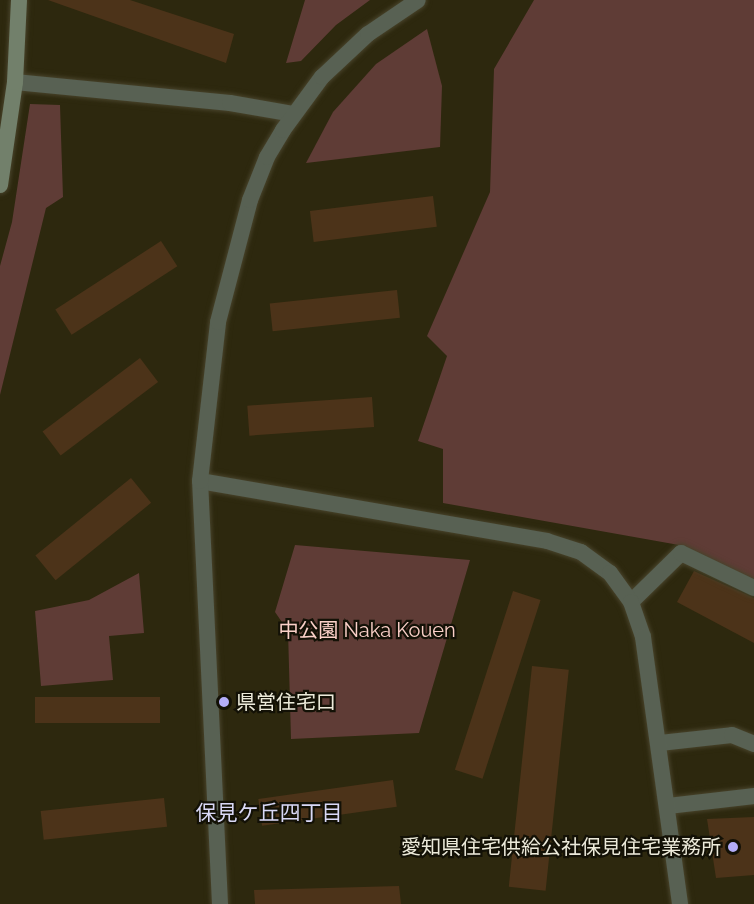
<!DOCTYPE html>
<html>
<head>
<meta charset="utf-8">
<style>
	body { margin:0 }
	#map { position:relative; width:754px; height:904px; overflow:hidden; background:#2d280e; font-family:Raleway,"Noto Sans JP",sans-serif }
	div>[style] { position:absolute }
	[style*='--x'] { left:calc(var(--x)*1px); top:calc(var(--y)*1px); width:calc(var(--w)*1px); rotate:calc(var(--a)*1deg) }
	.green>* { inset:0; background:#5f3c36 }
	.building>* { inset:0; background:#4c3319; transform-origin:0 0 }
	.roads { filter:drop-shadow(0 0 2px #48432b) drop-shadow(0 0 2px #48432b) }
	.minor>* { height:16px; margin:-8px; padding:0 8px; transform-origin:8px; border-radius:8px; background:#586153 }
	.tertiary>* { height:16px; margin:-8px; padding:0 8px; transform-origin:8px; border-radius:8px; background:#586153 }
	.secondary>* { height:16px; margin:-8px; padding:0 8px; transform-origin:8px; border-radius:8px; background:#72806b }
	.dots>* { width:16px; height:16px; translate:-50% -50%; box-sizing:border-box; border:3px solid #131106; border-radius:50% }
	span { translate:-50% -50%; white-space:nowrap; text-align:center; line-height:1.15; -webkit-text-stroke:4.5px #131106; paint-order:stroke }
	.park-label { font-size:20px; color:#fbd0c8 }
	.poi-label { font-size:20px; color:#eceada }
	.left { translate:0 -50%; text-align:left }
	.right { translate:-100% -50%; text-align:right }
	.neighbourhood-label { font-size:21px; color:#d9d8f6 }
</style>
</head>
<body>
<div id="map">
	<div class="green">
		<i style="clip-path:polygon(305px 0,370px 0,336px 25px,301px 61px,286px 63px)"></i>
		<i style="clip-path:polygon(534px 0,754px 0,754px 583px,679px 545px,443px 503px,443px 449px,418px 441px,447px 356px,427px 336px,490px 192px,494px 69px)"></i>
		<i style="clip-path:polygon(427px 29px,442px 86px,440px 147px,306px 163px,333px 112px,376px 64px)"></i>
		<i style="clip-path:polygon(30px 104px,60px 105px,63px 197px,46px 208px,0 395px,0 266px,12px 222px)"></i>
		<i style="clip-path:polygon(295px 545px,470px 560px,419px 733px,291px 739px,288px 631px,275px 612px)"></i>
		<i style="clip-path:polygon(139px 573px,144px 633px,109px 636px,113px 680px,41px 686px,35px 611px,89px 600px)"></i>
	</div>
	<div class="building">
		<i style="clip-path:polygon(48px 0,130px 0,234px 34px,226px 63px)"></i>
		<i style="left:433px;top:196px;width:31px;height:124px;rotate:83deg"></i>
		<i style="left:161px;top:241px;width:30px;height:126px;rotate:57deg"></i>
		<i style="left:397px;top:290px;width:28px;height:128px;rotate:84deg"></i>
		<i style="left:140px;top:358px;width:30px;height:122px;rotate:53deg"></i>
		<i style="left:372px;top:397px;width:30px;height:125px;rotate:86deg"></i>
		<i style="left:131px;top:478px;width:32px;height:123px;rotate:51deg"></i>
		<i style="clip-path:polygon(694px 571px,754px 598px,754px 643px,677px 602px)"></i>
		<i style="left:513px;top:591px;width:29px;height:188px;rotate:18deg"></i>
		<i style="left:532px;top:666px;width:37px;height:222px;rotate:6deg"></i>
		<i style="left:160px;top:697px;width:26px;height:125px;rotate:90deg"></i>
		<i style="left:393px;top:780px;width:27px;height:136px;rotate:82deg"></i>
		<i style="left:164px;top:798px;width:29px;height:124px;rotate:84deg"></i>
		<i style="clip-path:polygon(754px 817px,754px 875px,716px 878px,707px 819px)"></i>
		<i style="clip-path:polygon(399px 886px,401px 904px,255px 904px,254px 890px)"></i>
	</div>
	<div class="roads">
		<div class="minor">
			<i style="--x:631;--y:602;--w:70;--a:-44.4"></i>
			<i style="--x:681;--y:553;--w:81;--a:25.6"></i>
			<i style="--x:660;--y:743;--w:72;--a:-6.3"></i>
			<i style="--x:732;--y:735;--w:24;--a:22"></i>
			<i style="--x:668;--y:806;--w:87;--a:-6.6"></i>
		</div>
		<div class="tertiary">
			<i style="--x:15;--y:82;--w:216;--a:5.6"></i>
			<i style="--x:230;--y:103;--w:65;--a:9.8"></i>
			<i style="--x:200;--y:481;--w:352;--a:9.8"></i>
			<i style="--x:547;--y:541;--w:36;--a:18"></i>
			<i style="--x:581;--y:552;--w:36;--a:36"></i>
			<i style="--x:610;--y:573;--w:36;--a:54"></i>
			<i style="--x:631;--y:602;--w:37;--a:71"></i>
			<i style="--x:643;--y:637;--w:270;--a:82.1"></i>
			<i style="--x:220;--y:904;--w:423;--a:-92.7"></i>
			<i style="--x:200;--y:481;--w:160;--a:-83.5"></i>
			<i style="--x:218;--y:322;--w:126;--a:-75.3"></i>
			<i style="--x:250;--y:200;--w:46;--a:-68.4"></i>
			<i style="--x:267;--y:157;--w:31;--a:-59"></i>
			<i style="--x:283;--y:130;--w:66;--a:-53.7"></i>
			<i style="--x:322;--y:77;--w:63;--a:-43.1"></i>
			<i style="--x:368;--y:34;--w:60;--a:-34.2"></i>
		</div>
		<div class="secondary">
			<i style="--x:0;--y:185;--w:104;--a:-81.7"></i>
			<i style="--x:15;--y:82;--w:82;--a:-87.2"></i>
		</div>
	</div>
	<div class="dots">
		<i style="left:224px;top:702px;background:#b3adf9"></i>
		<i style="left:733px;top:847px;background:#b3adf9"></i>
	</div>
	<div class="park-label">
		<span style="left:367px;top:630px">中公園 Naka Kouen</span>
	</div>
	<div class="poi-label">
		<span class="left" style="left:236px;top:702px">県営住宅口</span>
		<span class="right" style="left:721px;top:847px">愛知県住宅供給公社保見住宅業務所</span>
	</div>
	<div class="neighbourhood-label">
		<span style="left:269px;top:813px">保見ケ丘四丁目</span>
	</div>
</div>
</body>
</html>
